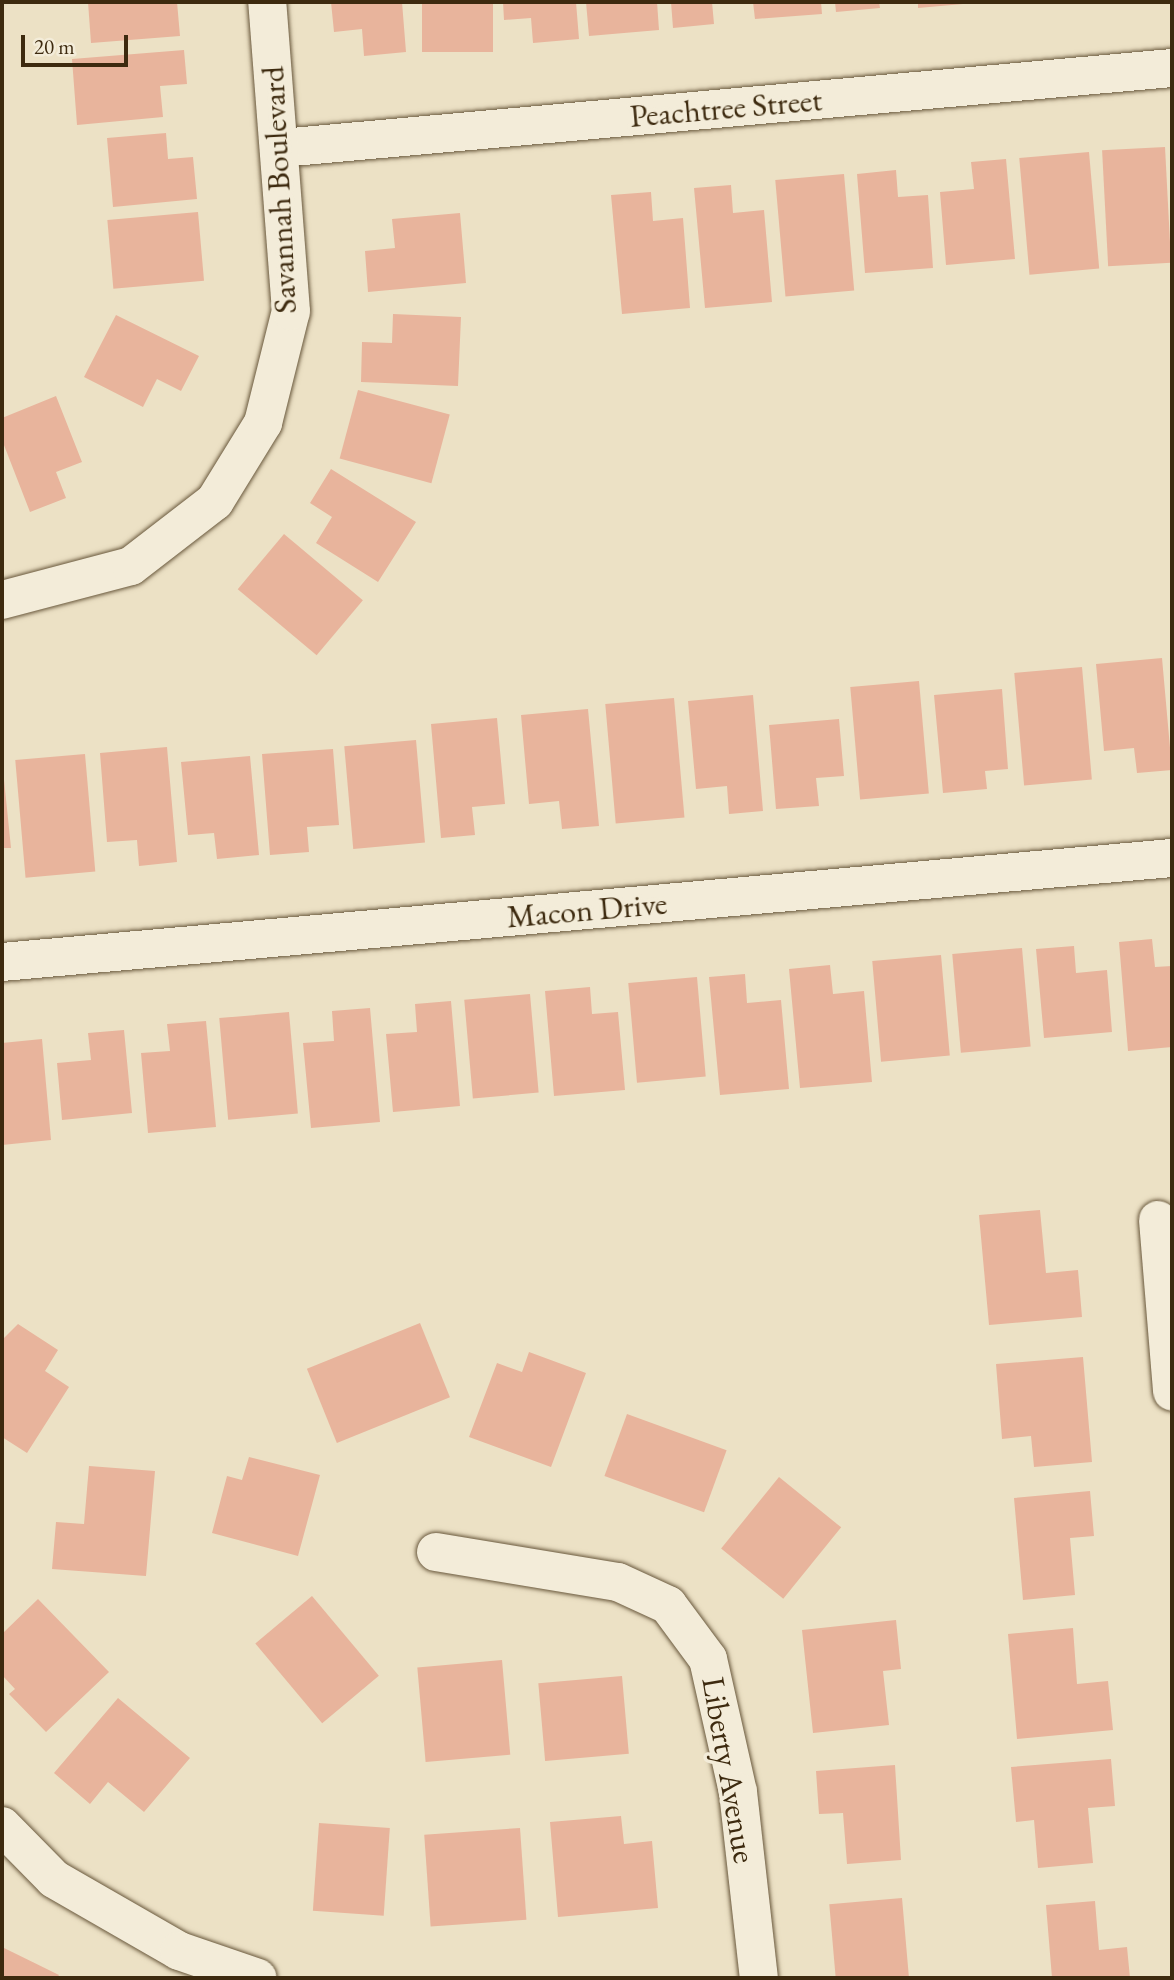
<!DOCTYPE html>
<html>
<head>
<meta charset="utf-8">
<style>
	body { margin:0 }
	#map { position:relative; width:1174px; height:1980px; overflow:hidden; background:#ece1c5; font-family:"EB Garamond",serif }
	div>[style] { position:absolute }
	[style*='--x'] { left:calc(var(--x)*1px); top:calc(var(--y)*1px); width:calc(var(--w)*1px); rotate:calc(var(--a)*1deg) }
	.building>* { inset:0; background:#e8b49c; transform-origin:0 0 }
	.roads { filter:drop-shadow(0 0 2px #69583c) drop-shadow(0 0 2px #69583c) }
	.minor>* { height:38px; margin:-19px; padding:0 19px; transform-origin:19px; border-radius:19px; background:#f3ecd9 }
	span { translate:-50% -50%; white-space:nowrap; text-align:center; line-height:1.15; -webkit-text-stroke:7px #f3ecd9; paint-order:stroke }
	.street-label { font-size:32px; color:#3d2a0f }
	.frame { position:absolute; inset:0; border:4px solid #3d2a0f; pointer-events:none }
	.scale { position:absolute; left:21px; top:35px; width:107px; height:32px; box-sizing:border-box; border:4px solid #3d2a0f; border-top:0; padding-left:9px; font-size:21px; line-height:24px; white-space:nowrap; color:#3d2a0f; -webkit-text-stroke:5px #f3ecd9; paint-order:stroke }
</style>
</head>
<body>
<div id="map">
	<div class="building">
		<i style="clip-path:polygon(88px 2px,177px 2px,180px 36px,91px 43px)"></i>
		<i style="clip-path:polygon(331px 2px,402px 2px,406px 52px,364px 56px,362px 29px,334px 32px)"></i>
		<i style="left:422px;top:2px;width:71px;height:50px"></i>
		<i style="clip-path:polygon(503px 2px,576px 2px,579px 39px,533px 43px,531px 18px,504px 20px)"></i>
		<i style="clip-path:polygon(586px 2px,657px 2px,659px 30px,589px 36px)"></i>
		<i style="clip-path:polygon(671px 2px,712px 2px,714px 24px,673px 28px)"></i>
		<i style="clip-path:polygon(753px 2px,821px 2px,822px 14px,755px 19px)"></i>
		<i style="clip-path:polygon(835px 2px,879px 2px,880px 8px,836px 12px)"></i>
		<i style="clip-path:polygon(918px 2px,963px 2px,963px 4px,918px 8px)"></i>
		<i style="clip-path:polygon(184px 50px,187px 84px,160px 86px,163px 117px,77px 125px,72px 59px)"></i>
		<i style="clip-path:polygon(166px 133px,168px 159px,193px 157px,197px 199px,113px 207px,107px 138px)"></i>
		<i style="left:1165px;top:147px;width:116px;height:63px;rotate:87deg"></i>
		<i style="left:1089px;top:152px;width:117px;height:70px;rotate:85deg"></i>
		<i style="clip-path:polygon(1006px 159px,1015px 259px,946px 265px,940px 192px,974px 189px,971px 162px)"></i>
		<i style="clip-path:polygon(896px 170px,898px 197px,928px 195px,933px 268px,865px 273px,857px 174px)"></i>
		<i style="left:844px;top:174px;width:117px;height:69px;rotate:85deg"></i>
		<i style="clip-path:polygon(731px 185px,733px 213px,764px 210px,772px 302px,705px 308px,694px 188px)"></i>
		<i style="clip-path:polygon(651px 192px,653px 221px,683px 218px,690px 308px,622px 314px,611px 195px)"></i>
		<i style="left:198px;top:212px;width:69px;height:91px;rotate:85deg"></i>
		<i style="clip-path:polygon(460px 213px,466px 283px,368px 292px,365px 251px,395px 248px,392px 219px)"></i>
		<i style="clip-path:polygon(393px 314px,461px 317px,458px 386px,361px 382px,362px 342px,392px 343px)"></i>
		<i style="clip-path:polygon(116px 315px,199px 356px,181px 391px,157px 379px,143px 407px,84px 377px)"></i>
		<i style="left:358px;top:390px;width:95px;height:71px;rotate:15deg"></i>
		<i style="clip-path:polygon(56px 396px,82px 462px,56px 472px,66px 498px,30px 512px,2px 440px,2px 418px)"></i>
		<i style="clip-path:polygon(331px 469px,416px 522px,378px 582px,316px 543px,332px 517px,310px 503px)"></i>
		<i style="left:284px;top:534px;width:103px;height:72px;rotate:40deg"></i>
		<i style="clip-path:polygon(1162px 658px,1172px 770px,1137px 773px,1134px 748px,1104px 751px,1096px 664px)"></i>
		<i style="left:1082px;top:667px;width:113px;height:68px;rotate:85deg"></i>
		<i style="left:919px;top:681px;width:113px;height:69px;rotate:85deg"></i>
		<i style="clip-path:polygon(1002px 689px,1008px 769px,985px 771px,987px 789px,943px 793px,934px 695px)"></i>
		<i style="clip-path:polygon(753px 695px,763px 811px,729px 814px,727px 786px,696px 789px,688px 701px)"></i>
		<i style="left:674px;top:698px;width:120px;height:69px;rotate:85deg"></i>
		<i style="clip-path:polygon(588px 709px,599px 826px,562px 829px,559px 801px,529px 804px,521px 715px)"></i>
		<i style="clip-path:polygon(497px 718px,505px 804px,472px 807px,475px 835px,441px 838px,431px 724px)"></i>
		<i style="clip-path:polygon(839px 719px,844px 776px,816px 778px,819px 806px,776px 809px,769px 725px)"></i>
		<i style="left:416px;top:740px;width:103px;height:72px;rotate:85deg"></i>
		<i style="clip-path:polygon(167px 747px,177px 862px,139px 866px,137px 840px,107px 842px,100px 753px)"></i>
		<i style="clip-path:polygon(333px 749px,339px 825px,307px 827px,309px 852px,270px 855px,262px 754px)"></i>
		<i style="left:85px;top:754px;width:118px;height:70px;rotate:85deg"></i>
		<i style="clip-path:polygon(250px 756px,259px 855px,217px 859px,214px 833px,188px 835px,181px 762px)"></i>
		<i style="clip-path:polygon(2px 760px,11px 848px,2px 848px)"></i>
		<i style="clip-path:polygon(1152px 939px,1155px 967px,1172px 966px,1172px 1047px,1128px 1051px,1119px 942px)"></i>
		<i style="clip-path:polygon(1074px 946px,1076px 973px,1107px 970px,1112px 1032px,1044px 1038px,1036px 949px)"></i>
		<i style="left:1022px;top:948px;width:99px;height:70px;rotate:85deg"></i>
		<i style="left:941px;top:955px;width:101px;height:69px;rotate:85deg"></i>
		<i style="clip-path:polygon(830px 965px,833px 994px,864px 991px,872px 1082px,800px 1088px,789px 969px)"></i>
		<i style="clip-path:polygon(745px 974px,747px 1003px,781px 1000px,789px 1089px,720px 1095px,709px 977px)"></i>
		<i style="left:697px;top:977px;width:100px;height:69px;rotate:85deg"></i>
		<i style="clip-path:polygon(590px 987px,592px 1014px,618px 1012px,625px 1090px,554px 1096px,545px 991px)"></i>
		<i style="left:530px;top:994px;width:99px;height:66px;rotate:85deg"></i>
		<i style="clip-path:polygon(451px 1001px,460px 1106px,393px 1112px,386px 1034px,417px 1032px,415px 1004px)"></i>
		<i style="clip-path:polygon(370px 1008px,380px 1122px,311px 1128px,303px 1043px,334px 1041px,332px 1011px)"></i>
		<i style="left:289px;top:1012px;width:102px;height:70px;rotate:85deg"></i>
		<i style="clip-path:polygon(206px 1021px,216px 1127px,148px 1133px,141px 1053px,170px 1051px,167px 1024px)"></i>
		<i style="clip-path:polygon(124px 1030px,132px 1113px,62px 1120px,57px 1063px,91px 1060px,88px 1033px)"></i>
		<i style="clip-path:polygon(42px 1039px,51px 1140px,2px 1145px,2px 1043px)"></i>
		<i style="clip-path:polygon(1040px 1210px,1046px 1273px,1078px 1270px,1082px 1317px,989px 1325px,979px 1215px)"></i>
		<i style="left:420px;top:1323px;width:80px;height:122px;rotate:68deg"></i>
		<i style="clip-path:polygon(18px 1324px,58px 1350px,45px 1371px,69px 1387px,27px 1453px,2px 1437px,2px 1340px)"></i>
		<i style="clip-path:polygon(529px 1352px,586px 1373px,551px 1467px,469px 1437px,497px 1363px,522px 1372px)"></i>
		<i style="clip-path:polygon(1083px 1357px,1092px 1462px,1034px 1467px,1031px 1436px,1002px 1439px,996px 1364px)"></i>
		<i style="left:627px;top:1414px;width:106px;height:66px;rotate:20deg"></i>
		<i style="clip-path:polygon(249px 1457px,320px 1475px,298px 1556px,212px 1533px,227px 1476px,242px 1480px)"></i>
		<i style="clip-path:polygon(89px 1466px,155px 1471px,146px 1576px,52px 1569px,56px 1522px,84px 1524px)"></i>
		<i style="left:779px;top:1477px;width:80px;height:92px;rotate:39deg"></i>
		<i style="clip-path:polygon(1090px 1491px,1094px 1536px,1070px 1538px,1075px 1595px,1023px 1600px,1014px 1498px)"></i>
		<i style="left:312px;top:1596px;width:104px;height:74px;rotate:50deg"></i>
		<i style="clip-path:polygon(38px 1599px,109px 1672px,46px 1732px,9px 1694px,15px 1689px,2px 1675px,2px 1634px)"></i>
		<i style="clip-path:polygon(896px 1620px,901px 1669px,883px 1671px,889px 1725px,813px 1733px,802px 1630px)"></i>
		<i style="clip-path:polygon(1073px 1628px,1077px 1684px,1108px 1681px,1113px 1730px,1017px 1739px,1008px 1634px)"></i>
		<i style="left:502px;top:1660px;width:95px;height:85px;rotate:85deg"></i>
		<i style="left:622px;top:1676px;width:78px;height:84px;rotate:85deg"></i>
		<i style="clip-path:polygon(118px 1698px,190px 1758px,144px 1812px,108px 1782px,90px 1804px,54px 1773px)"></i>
		<i style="clip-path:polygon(1111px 1759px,1115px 1806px,1088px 1808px,1093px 1863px,1038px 1868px,1034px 1820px,1016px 1822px,1011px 1767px)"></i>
		<i style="clip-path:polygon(895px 1765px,901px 1860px,847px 1864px,843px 1813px,819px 1814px,816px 1771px)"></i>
		<i style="clip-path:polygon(621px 1816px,624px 1844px,652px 1841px,658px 1908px,558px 1917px,550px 1822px)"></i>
		<i style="left:319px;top:1823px;width:71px;height:88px;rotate:4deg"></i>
		<i style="left:520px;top:1828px;width:92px;height:96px;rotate:86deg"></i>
		<i style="left:902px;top:1898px;width:80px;height:73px;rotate:85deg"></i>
		<i style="clip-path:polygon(1095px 1901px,1099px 1950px,1127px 1947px,1130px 1978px,1052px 1978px,1046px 1905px)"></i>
		<i style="clip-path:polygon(2px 1947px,59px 1975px,57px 1978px,2px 1978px)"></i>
	</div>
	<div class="roads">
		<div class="minor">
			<i style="--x:281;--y:148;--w:895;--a:-5.13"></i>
			<i style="--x:2;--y:600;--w:133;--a:-14.8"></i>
			<i style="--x:131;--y:566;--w:106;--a:-37.7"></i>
			<i style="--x:215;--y:501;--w:92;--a:-58.4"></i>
			<i style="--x:263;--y:423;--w:115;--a:-76"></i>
			<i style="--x:291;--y:311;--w:310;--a:-94.4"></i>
			<i style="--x:2;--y:962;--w:1175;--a:-5.08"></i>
			<i style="--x:1158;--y:1220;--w:172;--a:85.3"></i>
			<i style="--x:436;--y:1552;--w:184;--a:9.4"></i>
			<i style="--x:618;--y:1582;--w:55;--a:24.7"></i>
			<i style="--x:668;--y:1605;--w:67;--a:53.5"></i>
			<i style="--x:708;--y:1659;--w:136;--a:77.3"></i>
			<i style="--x:738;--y:1792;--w:187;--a:83.6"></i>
			<i style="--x:2;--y:1826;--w:74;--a:45.5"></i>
			<i style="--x:54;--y:1879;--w:144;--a:29.9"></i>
			<i style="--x:179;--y:1951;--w:83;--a:18.9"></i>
		</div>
	</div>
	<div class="street-label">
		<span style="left:726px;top:108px;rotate:-5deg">Peachtree Street</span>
		<span style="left:279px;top:190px;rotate:-93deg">Savannah Boulevard</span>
		<span style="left:587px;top:910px;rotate:-5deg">Macon Drive</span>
		<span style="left:729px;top:1770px;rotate:80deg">Liberty Avenue</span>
	</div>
	<div class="frame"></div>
	<div class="scale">20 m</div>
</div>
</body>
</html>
